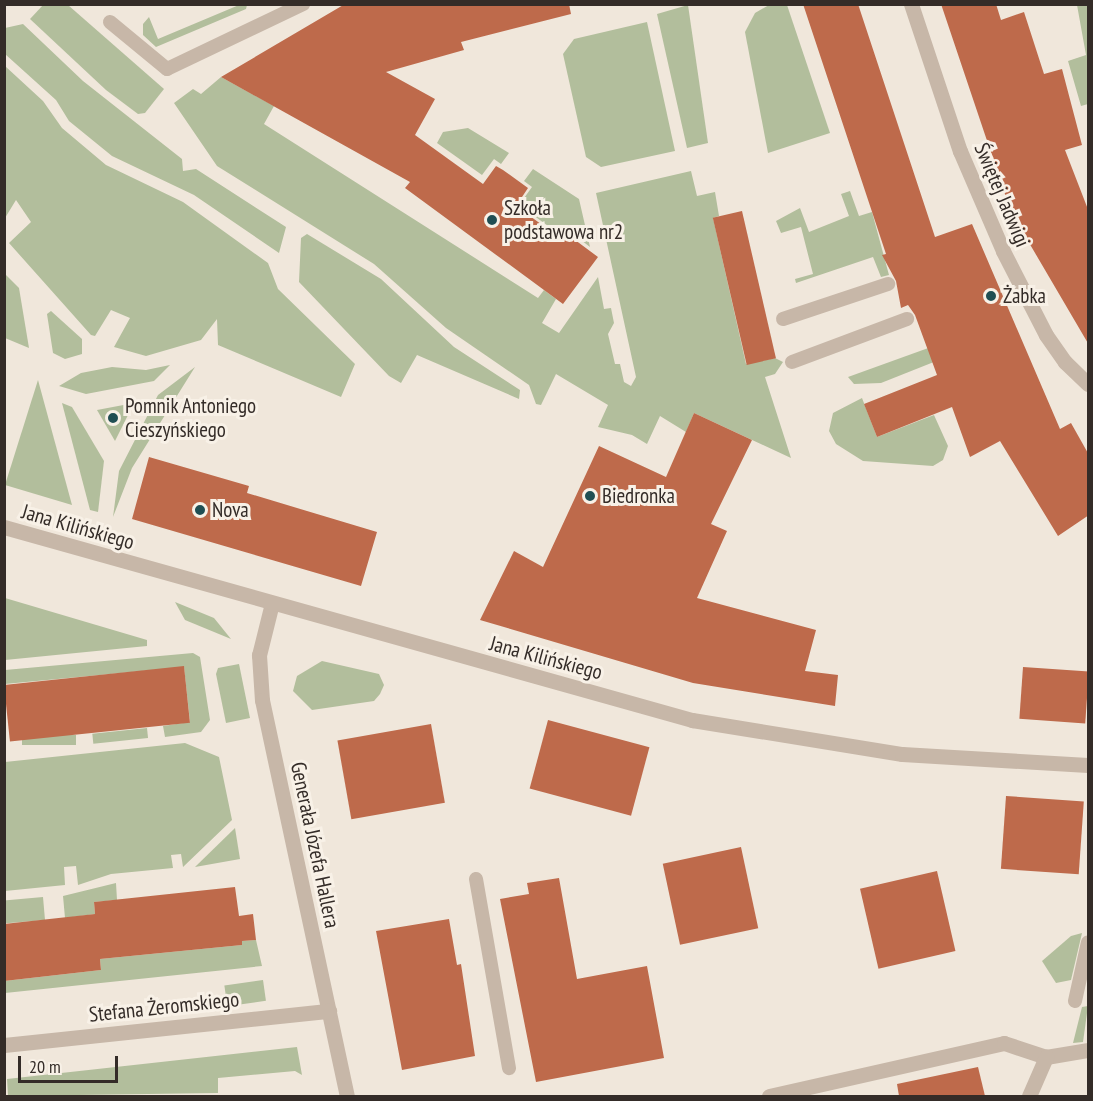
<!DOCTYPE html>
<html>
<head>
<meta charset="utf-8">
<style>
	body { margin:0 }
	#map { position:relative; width:1093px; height:1101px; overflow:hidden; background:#f0e7db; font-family:"PT Sans Narrow",sans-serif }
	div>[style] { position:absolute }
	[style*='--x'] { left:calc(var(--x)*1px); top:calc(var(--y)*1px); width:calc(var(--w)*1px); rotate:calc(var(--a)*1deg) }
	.green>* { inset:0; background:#b2be9c; transform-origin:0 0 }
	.building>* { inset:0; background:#be6a4b; transform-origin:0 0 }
	.service>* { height:14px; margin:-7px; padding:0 7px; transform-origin:7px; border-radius:7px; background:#c7b7a8 }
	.minor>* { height:15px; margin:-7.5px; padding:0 7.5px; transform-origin:7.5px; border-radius:7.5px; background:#c7b7a8 }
	.tertiary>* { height:15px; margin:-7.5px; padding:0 7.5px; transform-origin:7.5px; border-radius:7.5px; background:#c7b7a8 }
	.dots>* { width:16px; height:16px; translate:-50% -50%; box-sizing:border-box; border:3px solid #f8f1e7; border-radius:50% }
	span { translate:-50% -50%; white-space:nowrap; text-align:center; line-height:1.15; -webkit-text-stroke:6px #f8f1e7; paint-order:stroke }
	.street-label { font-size:21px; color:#342c28 }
	.poi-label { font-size:21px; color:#342c28 }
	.left { translate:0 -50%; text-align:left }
	.frame { position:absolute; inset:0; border:6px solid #342c28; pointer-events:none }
	.scale { position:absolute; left:18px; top:1056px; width:100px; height:27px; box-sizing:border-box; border:3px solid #342c28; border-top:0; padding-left:8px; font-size:18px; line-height:21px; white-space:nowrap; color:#342c28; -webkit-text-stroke:4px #f8f1e7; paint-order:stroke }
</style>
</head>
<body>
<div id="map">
	<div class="green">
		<i style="clip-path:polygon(44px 4px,68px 5px,164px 89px,145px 113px,138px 114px,106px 90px,30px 19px)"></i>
		<i style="clip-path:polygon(239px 5px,247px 5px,246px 9px,156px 47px,143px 35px,143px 24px,149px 17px,158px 39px)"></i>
		<i style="clip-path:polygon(688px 5px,708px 143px,687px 148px,657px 14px)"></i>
		<i style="clip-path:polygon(769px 5px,787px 5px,830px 133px,768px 153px,745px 32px,755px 13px)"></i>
		<i style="clip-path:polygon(1077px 5px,1087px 5px,1088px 11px,1088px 104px,1081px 106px,1068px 61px,1086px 55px)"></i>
		<i style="clip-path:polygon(647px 22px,675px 151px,601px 167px,586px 157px,563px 54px,574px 39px)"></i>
		<i style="clip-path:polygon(23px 24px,83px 81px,182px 159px,183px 171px,196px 169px,286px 227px,279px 253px,194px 195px,112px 156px,69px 121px,56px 100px,5px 54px,5px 28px)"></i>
		<i style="clip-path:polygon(5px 66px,43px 101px,62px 128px,106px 165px,183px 202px,268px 263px,278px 289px,355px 364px,341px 397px,218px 345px,217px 319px,201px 340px,146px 356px,114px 347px,130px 318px,111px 310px,95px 336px,91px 335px,9px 243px,31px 222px,16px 200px,5px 218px)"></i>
		<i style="clip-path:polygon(221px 77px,274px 106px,264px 124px,538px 298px,544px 290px,556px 299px,542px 323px,559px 333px,598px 277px,604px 309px,611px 308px,614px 323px,608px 334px,615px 364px,620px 364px,624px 382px,631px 386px,636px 377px,596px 193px,691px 171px,697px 196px,715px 192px,719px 216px,713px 218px,746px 364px,775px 358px,783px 362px,775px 374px,765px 377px,791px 458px,694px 413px,686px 432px,660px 416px,647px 444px,632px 435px,598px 427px,608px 405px,556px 374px,541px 405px,536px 404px,529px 385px,446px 328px,374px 264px,217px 166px,174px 103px,193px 89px,201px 94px)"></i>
		<i style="clip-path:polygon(468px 128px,509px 153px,501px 164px,494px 159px,482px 175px,437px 143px,443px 132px)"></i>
		<i style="clip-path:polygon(533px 169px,579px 199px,590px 247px,568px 230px,562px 236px,519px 205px,532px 187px,524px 181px)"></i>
		<i style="clip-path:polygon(850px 191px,859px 216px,872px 212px,889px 275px,881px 277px,873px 257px,796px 283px,795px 279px,813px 274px,801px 227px,781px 233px,776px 221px,800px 208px,809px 232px,849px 216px,841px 194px)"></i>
		<i style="clip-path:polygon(307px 234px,381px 279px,454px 347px,520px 390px,519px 399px,417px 355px,401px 383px,389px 376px,299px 282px,301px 238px)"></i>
		<i style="clip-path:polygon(4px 273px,19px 288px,29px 348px,5px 338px)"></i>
		<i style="clip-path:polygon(51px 311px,82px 339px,82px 354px,65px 359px,53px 353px,47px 314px)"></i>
		<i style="clip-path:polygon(956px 338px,959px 352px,881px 383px,854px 384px,848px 377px)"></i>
		<i style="clip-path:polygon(170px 365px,154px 381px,86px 394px,59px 386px,81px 373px,112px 367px,146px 370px)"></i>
		<i style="clip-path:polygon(195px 367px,132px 468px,113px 517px,119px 471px,158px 395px)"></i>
		<i style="clip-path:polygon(38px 380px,72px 505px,5px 485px)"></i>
		<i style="clip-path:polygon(862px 398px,877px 437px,934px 415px,948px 446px,943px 460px,933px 466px,863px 461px,836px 444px,829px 431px,833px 413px)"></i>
		<i style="clip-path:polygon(62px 403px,72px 407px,104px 461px,98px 512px,90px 510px)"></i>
		<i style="clip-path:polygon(134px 403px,115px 441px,97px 410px)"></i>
		<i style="clip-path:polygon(5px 598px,147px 640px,147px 646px,5px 660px)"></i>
		<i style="clip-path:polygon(175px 602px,214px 618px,231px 639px,185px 620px)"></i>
		<i style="clip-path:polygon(193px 653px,200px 657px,210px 720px,201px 732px,165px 737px,163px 726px,190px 722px,184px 667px,5px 684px,5px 670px)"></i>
		<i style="clip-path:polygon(322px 661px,379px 674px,384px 685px,380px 694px,374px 701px,312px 710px,293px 691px,297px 676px)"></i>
		<i style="clip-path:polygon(239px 664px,250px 718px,226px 723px,216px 674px,218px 668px)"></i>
		<i style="left:147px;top:728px;width:10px;height:55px;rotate:84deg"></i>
		<i style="left:76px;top:735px;width:10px;height:54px;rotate:90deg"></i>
		<i style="clip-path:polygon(185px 743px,219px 757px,232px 820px,183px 867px,181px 854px,171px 855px,173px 868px,111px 874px,78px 885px,76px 866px,64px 867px,65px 885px,5px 891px,5px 762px)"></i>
		<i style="clip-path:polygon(235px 828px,240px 859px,195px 867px)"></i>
		<i style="clip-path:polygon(116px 883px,117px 900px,94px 902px,95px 914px,65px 918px,63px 896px)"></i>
		<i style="left:43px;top:897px;width:23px;height:39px;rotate:85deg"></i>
		<i style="clip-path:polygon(1082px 933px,1071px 980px,1056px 983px,1042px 961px,1071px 936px)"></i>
		<i style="clip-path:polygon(256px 940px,262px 966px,5px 993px,4px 981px,101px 970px,100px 959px,242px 945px,242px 941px)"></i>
		<i style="left:263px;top:980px;width:21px;height:39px;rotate:82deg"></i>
		<i style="clip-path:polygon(1088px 1006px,1083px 1042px,1073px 1043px,1082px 1007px)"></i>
		<i style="clip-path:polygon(297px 1047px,302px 1075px,295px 1071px,218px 1078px,218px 1093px,8px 1096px,7px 1079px)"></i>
	</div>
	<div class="building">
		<i style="clip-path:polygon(345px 4px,569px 4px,571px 14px,461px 42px,464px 50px,386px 72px,435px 99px,415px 135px,483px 184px,496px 166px,503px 170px,528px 188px,516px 206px,563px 240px,567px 234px,598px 257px,563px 304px,405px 188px,410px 182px,221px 77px)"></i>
		<i style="clip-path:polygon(803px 4px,858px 4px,935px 237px,972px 224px,1060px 429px,1071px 423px,1089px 455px,1089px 515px,1058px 536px,1000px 441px,970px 457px,952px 407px,877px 437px,864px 404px,937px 375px,915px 315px,908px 305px,901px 308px,896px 281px,882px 255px,886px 254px)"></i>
		<i style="clip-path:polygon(941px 4px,996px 4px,1001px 20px,1024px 12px,1044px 74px,1062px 69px,1082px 145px,1065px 150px,1089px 212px,1089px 345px,1011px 212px)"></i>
		<i style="left:742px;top:211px;width:151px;height:30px;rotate:77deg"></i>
		<i style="clip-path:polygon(694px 413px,752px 440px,711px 524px,727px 531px,697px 598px,816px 630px,805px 671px,838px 675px,835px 706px,693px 683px,480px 620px,514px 551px,543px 567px,599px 446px,666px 477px)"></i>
		<i style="clip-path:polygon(149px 457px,249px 486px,247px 493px,377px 532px,361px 586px,132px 519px)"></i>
		<i style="left:184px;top:666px;width:57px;height:181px;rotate:84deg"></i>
		<i style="left:1023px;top:667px;width:66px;height:52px;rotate:4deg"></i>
		<i style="left:548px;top:720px;width:105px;height:71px;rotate:15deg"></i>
		<i style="left:431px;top:724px;width:80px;height:95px;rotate:80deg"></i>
		<i style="left:1006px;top:796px;width:78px;height:73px;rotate:4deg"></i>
		<i style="left:741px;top:847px;width:83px;height:80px;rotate:78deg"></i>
		<i style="left:937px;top:871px;width:82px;height:79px;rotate:77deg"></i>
		<i style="clip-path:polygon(559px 878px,577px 979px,647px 966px,664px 1058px,536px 1082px,500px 899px,529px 894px,527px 883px)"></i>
		<i style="clip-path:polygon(235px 887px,239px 916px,253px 914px,256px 940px,242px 941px,242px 945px,100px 959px,101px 970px,4px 981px,4px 924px,95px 914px,94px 902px)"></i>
		<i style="clip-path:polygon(449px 919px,457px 965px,461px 964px,475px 1056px,402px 1070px,376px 931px)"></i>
		<i style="clip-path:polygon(978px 1067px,985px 1096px,899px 1096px,897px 1084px)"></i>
	</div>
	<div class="service">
		<i style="--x:110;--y:22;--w:74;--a:39.5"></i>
		<i style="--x:167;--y:69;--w:151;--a:-25.5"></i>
		<i style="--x:783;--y:319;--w:111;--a:-18.4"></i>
		<i style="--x:792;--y:362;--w:123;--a:-20.5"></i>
		<i style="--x:476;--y:879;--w:192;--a:80.1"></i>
		<i style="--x:1075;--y:1001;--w:60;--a:-77.6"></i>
	</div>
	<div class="minor">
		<i style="--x:911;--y:4;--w:155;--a:71.6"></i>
		<i style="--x:960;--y:151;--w:109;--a:66.7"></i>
		<i style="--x:1003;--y:251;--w:94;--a:62.9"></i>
		<i style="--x:1046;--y:335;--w:33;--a:55"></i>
		<i style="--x:1065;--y:362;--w:32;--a:44"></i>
		<i style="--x:272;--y:603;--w:54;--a:104"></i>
		<i style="--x:259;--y:655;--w:45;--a:86.2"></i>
		<i style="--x:262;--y:700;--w:405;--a:77.9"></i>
		<i style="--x:4;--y:1045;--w:327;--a:-6"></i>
		<i style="--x:769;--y:1096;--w:241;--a:-12.7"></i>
		<i style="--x:1004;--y:1043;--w:44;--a:18.4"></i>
		<i style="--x:1046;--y:1057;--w:43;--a:-9.5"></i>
		<i style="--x:1029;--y:1096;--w:43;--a:-66.4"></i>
	</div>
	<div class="tertiary">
		<i style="--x:4;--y:527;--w:715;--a:15.67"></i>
		<i style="--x:692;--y:720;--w:213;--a:9.2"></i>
		<i style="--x:902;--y:754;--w:186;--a:3.4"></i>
	</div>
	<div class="dots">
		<i style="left:492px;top:220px;background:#204e53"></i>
		<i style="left:991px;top:296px;background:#204e53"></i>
		<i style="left:113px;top:418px;background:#204e53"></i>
		<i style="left:590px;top:496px;background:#204e53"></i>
		<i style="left:200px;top:510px;background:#204e53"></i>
	</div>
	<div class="street-label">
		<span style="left:1002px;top:195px;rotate:67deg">Świętej Jadwigi</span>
		<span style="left:78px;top:527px;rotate:16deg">Jana Kilińskiego</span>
		<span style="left:546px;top:658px;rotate:15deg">Jana Kilińskiego</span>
		<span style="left:315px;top:845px;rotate:78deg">Generała Józefa Hallera</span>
		<span style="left:164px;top:1007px;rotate:-6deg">Stefana Żeromskiego</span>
	</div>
	<div class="poi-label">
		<span class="left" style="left:504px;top:220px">Szkoła<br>podstawowa nr2</span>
		<span class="left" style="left:1003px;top:296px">Żabka</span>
		<span class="left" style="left:125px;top:418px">Pomnik Antoniego<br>Cieszyńskiego</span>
		<span class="left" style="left:602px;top:496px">Biedronka</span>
		<span class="left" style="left:212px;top:510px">Nova</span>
	</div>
	<div class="frame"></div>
	<div class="scale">20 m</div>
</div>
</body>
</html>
